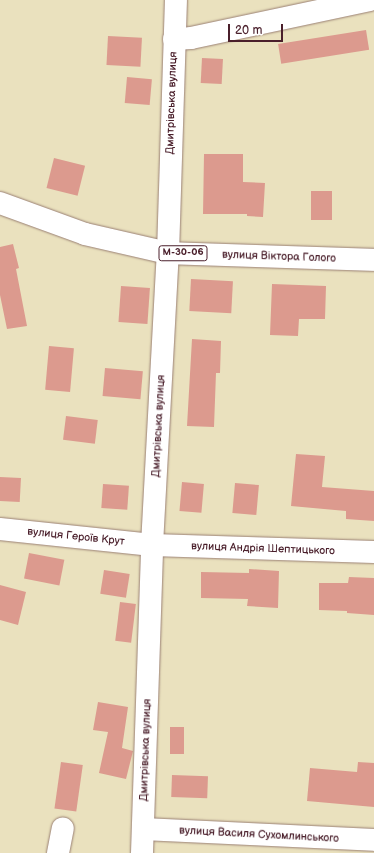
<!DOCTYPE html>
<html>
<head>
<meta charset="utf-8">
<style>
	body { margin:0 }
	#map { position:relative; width:374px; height:853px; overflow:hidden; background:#eae1be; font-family:"Balsamiq Sans",sans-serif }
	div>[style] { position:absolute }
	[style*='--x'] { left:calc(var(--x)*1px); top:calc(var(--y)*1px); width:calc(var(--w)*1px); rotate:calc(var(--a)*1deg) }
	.building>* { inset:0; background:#dc9a8e; transform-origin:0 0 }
	.roads { filter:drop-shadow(0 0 1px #9a8074) drop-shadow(0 0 1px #9a8074) }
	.minor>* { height:22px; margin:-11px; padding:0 11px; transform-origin:11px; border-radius:11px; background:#fff }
	.tertiary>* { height:22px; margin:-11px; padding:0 11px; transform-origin:11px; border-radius:11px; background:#fff }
	.secondary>* { height:22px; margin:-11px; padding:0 11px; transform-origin:11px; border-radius:11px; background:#fff }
	.primary>* { height:22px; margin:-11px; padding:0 11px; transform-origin:11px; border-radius:11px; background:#fff }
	span { translate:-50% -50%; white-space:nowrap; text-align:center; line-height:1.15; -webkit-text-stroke:3px #fff; paint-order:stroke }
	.shield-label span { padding:1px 3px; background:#fff; border:1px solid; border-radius:3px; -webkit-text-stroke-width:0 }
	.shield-label { font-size:10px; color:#4a1f2b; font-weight:700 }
	.street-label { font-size:11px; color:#4a1f2b }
	.scale { position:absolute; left:228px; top:24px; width:55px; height:18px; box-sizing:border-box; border:2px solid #4a1f2b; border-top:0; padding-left:5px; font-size:12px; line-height:14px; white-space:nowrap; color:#4a1f2b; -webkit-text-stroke:3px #fff; paint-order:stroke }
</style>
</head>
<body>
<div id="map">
	<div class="building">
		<i style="left:366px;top:30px;width:20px;height:89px;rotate:81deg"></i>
		<i style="left:108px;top:36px;width:34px;height:29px;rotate:3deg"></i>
		<i style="left:202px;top:58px;width:21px;height:25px;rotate:3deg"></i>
		<i style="left:127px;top:77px;width:25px;height:26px;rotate:5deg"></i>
		<i style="clip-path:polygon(204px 154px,243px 154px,243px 182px,265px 183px,263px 217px,247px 216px,247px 214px,203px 214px)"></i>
		<i style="left:54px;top:158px;width:32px;height:31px;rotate:14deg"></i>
		<i style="left:311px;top:191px;width:21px;height:29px"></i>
		<i style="clip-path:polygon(13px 244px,19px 268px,16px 269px,27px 326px,7px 329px,0 295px,0 247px)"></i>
		<i style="left:191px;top:279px;width:42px;height:32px;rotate:3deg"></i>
		<i style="clip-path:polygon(272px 284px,326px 286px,325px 319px,299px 319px,298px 336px,270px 335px)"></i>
		<i style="left:121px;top:286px;width:29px;height:36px;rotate:4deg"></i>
		<i style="clip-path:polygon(192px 339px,221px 341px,220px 373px,216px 373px,214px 427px,187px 426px)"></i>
		<i style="left:49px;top:346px;width:25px;height:44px;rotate:5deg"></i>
		<i style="left:105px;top:368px;width:38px;height:28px;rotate:5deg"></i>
		<i style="left:66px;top:416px;width:32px;height:24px;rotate:7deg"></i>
		<i style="clip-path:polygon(296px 454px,325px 456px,322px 487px,374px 491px,374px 521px,346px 519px,346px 511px,291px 506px)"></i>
		<i style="left:0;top:477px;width:21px;height:24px;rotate:3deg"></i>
		<i style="left:182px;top:482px;width:22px;height:29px;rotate:5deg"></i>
		<i style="left:235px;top:483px;width:24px;height:30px;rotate:5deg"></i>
		<i style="left:103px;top:484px;width:26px;height:24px;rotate:4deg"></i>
		<i style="left:29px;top:553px;width:36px;height:26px;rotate:11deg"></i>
		<i style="clip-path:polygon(249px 569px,279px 571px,278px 608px,247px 606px,248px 599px,201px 598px,201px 572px,249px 573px)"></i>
		<i style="left:104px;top:570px;width:26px;height:24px;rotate:9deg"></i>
		<i style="clip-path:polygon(349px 577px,374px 578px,374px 615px,347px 613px,347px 611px,319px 610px,319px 583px,348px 583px)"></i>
		<i style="clip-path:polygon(0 585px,26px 592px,18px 625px,0 620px)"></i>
		<i style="left:120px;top:602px;width:16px;height:39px;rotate:7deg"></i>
		<i style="clip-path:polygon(98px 702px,128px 707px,122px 748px,133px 751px,126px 779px,99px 773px,108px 732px,93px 730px)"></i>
		<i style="left:170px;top:727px;width:14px;height:27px"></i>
		<i style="left:61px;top:762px;width:22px;height:47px;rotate:8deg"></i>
		<i style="clip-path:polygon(358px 762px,374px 763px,374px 807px,307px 801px,310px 768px,357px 772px)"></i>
		<i style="left:172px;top:775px;width:36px;height:22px;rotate:2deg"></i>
	</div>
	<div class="roads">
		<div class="minor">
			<i style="--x:174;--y:39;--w:17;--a:-3"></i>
			<i style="--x:191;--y:38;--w:183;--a:-12"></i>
			<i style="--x:0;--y:529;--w:153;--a:6"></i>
			<i style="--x:152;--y:545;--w:222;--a:1.8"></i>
			<i style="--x:143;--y:829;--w:231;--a:2.7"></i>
			<i style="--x:58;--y:853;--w:25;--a:-79"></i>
		</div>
		<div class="tertiary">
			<i style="--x:142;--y:853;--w:308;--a:-88.1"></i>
			<i style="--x:152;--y:545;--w:292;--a:-86.9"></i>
		</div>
		<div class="secondary">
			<i style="--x:168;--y:253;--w:253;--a:-88.2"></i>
		</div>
		<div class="primary">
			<i style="--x:0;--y:203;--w:90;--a:20"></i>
			<i style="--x:85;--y:234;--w:85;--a:12.9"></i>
			<i style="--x:168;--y:253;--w:206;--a:1.9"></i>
		</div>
	</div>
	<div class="shield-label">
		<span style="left:183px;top:253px">М-30-06</span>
	</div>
	<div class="street-label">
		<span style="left:172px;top:103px;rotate:-88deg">Дмитрівська вулиця</span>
		<span style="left:279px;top:257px;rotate:2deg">вулиця Віктора Голого</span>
		<span style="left:159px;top:426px;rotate:-87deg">Дмитрівська вулиця</span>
		<span style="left:76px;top:537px;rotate:6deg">вулиця Героїв Крут</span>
		<span style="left:263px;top:549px;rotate:2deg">вулиця Андрія Шептицького</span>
		<span style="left:146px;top:750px;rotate:-88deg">Дмитрівська вулиця</span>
		<span style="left:259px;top:835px;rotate:3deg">вулиця Василя Сухомлинського</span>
	</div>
	<div class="scale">20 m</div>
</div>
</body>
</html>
